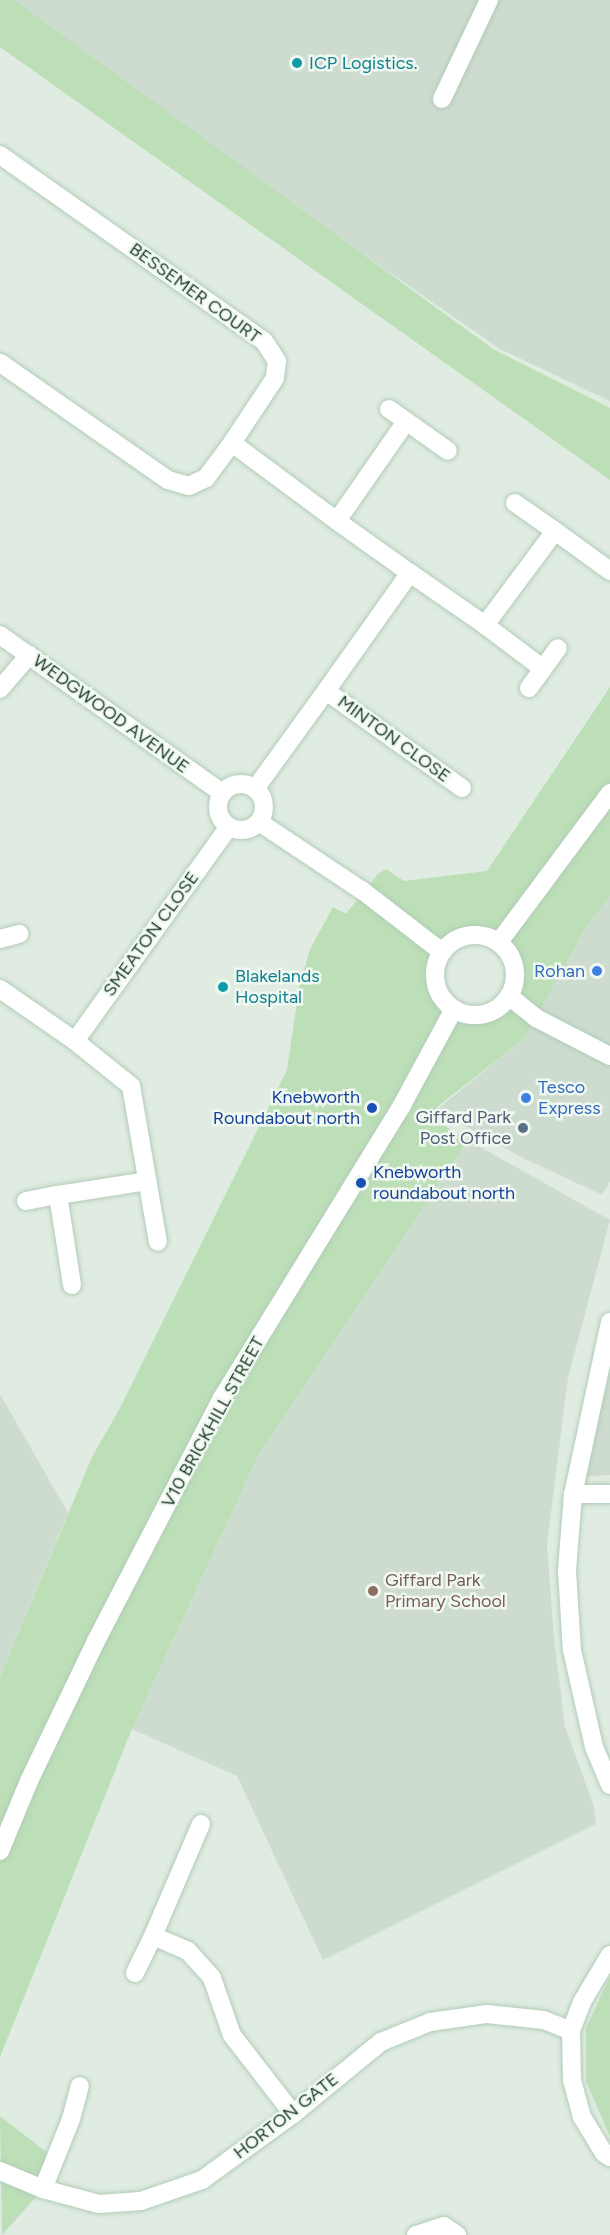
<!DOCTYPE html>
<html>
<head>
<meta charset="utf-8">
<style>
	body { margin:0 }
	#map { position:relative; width:610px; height:2235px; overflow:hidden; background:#e0ece2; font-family:Figtree,sans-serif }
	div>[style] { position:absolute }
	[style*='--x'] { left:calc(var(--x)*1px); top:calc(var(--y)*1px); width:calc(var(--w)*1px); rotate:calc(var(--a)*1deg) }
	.built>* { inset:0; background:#cedcd0 }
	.green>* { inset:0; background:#bcdfb7 }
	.roads { filter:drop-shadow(0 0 2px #b2ccb8) drop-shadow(0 0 2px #b2ccb8) }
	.street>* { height:18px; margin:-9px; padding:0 9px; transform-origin:9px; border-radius:9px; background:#fff }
	.street>.ring { margin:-9px; padding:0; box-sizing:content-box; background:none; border:18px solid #fff; border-radius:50% }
	.secondary>* { height:18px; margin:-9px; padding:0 9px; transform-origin:9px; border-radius:9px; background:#fff }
	.secondary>.ring { margin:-9px; padding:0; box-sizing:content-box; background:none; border:18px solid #fff; border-radius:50% }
	.dots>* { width:16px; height:16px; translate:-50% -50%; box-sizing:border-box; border:3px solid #f0f8f1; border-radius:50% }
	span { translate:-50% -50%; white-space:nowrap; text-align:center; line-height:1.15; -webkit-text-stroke:5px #f0f8f1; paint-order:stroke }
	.culture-label { font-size:18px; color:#0d838f }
	.left { translate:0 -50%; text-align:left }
	.street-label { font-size:18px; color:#1f3d29 }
	.shop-label { font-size:18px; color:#366cbe }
	.right { translate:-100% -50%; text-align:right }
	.transit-label { font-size:18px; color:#164399 }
	.service-label { font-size:18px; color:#4e5e75 }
	.education-label { font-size:18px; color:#785e54 }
</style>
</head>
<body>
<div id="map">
	<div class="built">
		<i style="clip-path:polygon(5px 0,610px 0,610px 401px,500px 349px,51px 38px)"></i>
		<i style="clip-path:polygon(610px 896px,610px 1181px,602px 1195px,523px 1158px,436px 1110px,524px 1039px,586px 927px)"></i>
		<i style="clip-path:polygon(468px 1140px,610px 1220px,568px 1378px,547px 1545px,554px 1638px,565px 1726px,594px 1807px,596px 1824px,323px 1960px,237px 1776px,132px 1729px,259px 1454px)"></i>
		<i style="clip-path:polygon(610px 1373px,610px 1475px,582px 1477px)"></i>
		<i style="clip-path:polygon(0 1394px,68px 1513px,0 1677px)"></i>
	</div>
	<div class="green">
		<i style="clip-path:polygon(0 0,14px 0,493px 349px,610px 408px,610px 480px,0 47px)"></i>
		<i style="clip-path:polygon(evenodd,610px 687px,610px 896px,586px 927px,524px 1039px,437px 1107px,443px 1111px,438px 1122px,468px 1140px,259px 1454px,132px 1729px,0 2057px,0 1677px,92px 1457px,120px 1408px,287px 1070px,299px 988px,310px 949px,333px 907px,346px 914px,378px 874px,386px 869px,404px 881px,487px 871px,610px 687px,478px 934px,499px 942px,508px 952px,515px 969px,515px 983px,509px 996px,501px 1006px,490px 1012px,476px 1015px,464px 1013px,445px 1002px,439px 992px,435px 972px,442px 952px,450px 943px,464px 936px,478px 934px)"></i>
		<i style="clip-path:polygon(610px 1977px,610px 2137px,586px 2081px,586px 2028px)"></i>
		<i style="clip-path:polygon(0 2116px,54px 2158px,43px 2189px,2px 2235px)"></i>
	</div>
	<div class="roads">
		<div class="street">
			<i style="--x:442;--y:99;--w:110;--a:-64.6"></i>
			<i style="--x:0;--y:155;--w:323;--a:35.2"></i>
			<i style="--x:264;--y:341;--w:24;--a:57"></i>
			<i style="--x:277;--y:361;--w:17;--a:97"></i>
			<i style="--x:275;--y:378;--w:78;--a:123.5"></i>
			<i style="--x:232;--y:443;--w:44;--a:126.6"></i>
			<i style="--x:206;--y:478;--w:19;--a:155"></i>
			<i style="--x:189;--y:486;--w:22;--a:-164"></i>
			<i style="--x:168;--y:480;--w:205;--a:-145.1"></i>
			<i style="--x:389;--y:409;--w:72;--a:35.4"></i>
			<i style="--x:405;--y:423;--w:119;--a:124.8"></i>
			<i style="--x:337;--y:521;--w:90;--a:35.5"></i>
			<i style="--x:232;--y:443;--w:131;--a:36.6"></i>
			<i style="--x:515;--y:503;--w:49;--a:35"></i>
			<i style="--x:485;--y:625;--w:71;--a:37"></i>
			<i style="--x:0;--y:635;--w:272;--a:35.4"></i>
			<i style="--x:529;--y:688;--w:49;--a:-54.1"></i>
			<i style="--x:0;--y:689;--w:45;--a:-49.5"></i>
			<i class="ring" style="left:218px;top:784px;width:28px;height:28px"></i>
			<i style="--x:462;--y:788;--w:167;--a:-144.5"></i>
			<i style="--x:326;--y:691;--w:145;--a:-54.6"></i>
			<i style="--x:410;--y:573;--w:91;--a:34.7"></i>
			<i style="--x:485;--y:625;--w:117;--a:-53.3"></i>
			<i style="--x:555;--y:531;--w:68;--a:36"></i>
			<i style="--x:255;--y:789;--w:121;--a:-54.1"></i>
			<i style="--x:259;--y:822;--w:125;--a:33.6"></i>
			<i style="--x:363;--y:891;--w:100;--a:37.7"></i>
			<i style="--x:0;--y:939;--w:20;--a:-15"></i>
			<i style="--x:0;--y:989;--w:91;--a:34.7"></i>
			<i style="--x:75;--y:1041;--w:264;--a:-54.3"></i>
			<i style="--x:509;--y:996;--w:35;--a:39"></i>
			<i style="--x:536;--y:1018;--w:83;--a:27.2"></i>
			<i style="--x:75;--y:1041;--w:72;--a:38.8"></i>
			<i style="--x:131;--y:1086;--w:158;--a:80.2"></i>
			<i style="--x:26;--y:1201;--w:33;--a:-11"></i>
			<i style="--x:72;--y:1285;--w:91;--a:-98.8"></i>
			<i style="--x:58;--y:1195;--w:90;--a:-8.9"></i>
			<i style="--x:610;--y:1322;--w:176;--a:102.1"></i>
			<i style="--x:573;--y:1494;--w:77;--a:94.5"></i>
			<i style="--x:567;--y:1571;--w:79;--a:86.4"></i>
			<i style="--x:572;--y:1650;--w:99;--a:77.2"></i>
			<i style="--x:594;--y:1747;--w:41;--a:67.2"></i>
			<i style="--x:573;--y:1494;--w:37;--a:0"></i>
			<i style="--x:201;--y:1824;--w:122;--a:113.2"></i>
			<i style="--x:153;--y:1936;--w:38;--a:23"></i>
			<i style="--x:188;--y:1951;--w:36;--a:48"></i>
			<i style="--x:212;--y:1978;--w:60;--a:70.7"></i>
			<i style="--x:232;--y:2035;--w:100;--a:52.3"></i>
			<i style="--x:610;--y:1955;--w:55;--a:120.8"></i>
			<i style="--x:582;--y:2002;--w:31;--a:111"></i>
			<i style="--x:571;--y:2031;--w:49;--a:88.8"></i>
			<i style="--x:572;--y:2080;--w:38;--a:75"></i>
			<i style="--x:582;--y:2117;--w:42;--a:58.6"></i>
			<i style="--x:604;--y:2153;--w:7;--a:34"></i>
			<i style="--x:135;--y:1973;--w:41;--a:-64.1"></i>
			<i style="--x:0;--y:2171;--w:47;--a:22.7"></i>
			<i style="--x:43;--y:2189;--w:58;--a:15"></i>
			<i style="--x:99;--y:2204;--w:42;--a:-4.1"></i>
			<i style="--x:141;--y:2201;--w:65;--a:-19"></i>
			<i style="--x:202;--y:2180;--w:112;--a:-36"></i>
			<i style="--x:293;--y:2114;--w:114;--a:-39.3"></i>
			<i style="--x:381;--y:2042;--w:53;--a:-22.2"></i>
			<i style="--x:430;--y:2022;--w:58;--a:-8"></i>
			<i style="--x:487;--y:2014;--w:57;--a:6"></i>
			<i style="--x:544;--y:2020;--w:29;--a:22"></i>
			<i style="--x:43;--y:2189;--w:75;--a:-68.2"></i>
			<i style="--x:71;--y:2119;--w:34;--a:-75"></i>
			<i style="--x:416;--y:2235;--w:29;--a:-18"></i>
			<i style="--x:444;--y:2226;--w:16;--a:35"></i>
		</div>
		<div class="secondary">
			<i class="ring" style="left:435px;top:935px;width:62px;height:62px"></i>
			<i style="--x:499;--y:942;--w:186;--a:-53.3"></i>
			<i style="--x:0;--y:1851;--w:76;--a:-67.5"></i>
			<i style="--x:29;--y:1781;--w:155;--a:-64.4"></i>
			<i style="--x:96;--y:1641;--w:274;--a:-62.6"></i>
			<i style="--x:222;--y:1398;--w:344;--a:-58.4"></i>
			<i style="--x:402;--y:1105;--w:109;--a:-61.6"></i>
		</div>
	</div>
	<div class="dots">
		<i style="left:297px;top:63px;background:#0f9aa8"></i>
		<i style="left:597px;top:971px;background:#3f7fe0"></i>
		<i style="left:223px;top:987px;background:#0f9aa8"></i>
		<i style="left:526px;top:1098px;background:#3f7fe0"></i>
		<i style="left:372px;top:1108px;background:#1a4fb4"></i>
		<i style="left:523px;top:1128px;background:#5c6f8a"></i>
		<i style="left:361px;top:1183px;background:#1a4fb4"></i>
		<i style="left:373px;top:1591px;background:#8d6e63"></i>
	</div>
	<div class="culture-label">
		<span class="left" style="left:309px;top:63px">ICP Logistics.</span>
		<span class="left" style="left:235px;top:987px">Blakelands<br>Hospital</span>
	</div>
	<div class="street-label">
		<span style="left:195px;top:293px;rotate:36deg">BESSEMER COURT</span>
		<span style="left:111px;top:714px;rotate:36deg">WEDGWOOD AVENUE</span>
		<span style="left:394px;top:739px;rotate:36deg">MINTON CLOSE</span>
		<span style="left:151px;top:934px;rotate:-54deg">SMEATON CLOSE</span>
		<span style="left:213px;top:1422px;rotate:-61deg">V10 BRICKHILL STREET</span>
		<span style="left:286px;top:2116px;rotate:-38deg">HORTON GATE</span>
	</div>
	<div class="shop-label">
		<span class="right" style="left:585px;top:971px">Rohan</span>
		<span class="left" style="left:538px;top:1098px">Tesco<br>Express</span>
	</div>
	<div class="transit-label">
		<span class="right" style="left:360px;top:1108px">Knebworth<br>Roundabout north</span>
		<span class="left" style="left:373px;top:1183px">Knebworth<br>roundabout north</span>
	</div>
	<div class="service-label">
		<span class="right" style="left:511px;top:1128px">Giffard Park<br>Post Office</span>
	</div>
	<div class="education-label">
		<span class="left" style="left:385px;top:1591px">Giffard Park<br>Primary School</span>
	</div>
</div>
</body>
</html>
